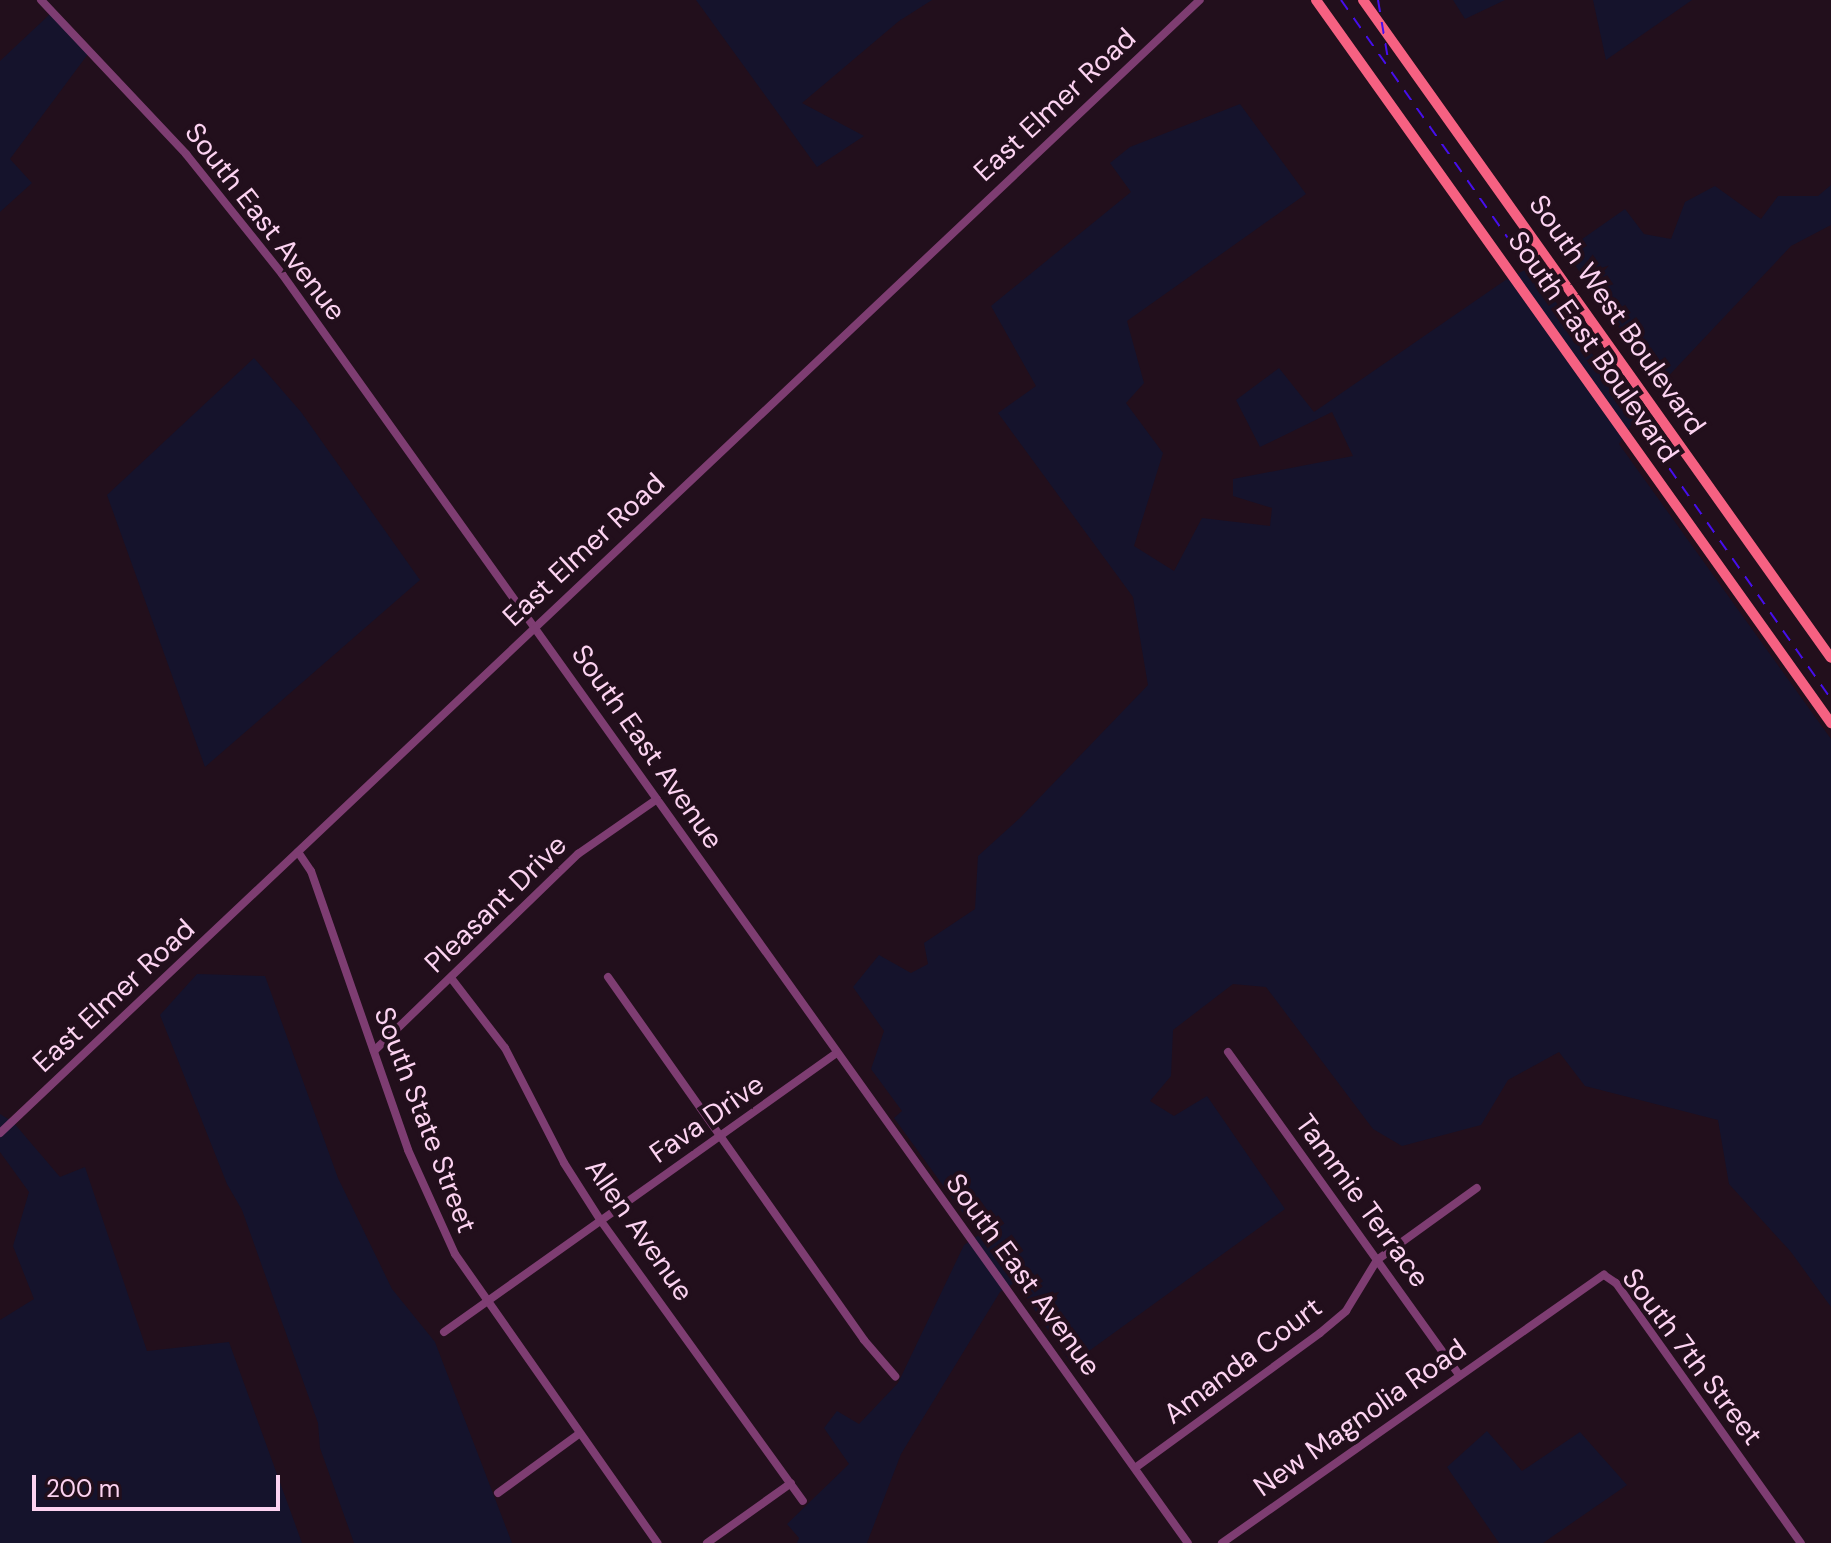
<!DOCTYPE html>
<html>
<head>
<meta charset="utf-8">
<style>
	body { margin:0 }
	#map { position:relative; width:1831px; height:1543px; overflow:hidden; background:#220f1c; font-family:"DM Sans",sans-serif }
	div>[style] { position:absolute }
	[style*='--x'] { left:calc(var(--x)*1px); top:calc(var(--y)*1px); width:calc(var(--w)*1px); rotate:calc(var(--a)*1deg) }
	.green>* { inset:0; background:#15132c }
	.minor>* { height:8px; margin:-4px; padding:0 4px; transform-origin:4px; border-radius:4px; background:#7e3d72 }
	.major>* { height:10px; margin:-5px; padding:0 5px; transform-origin:5px; border-radius:5px; background:#f66182 }
	.rail>* { height:2px; margin-top:-1px; transform-origin:0; background:repeating-linear-gradient(90deg,#460eed 0 12px,transparent 0 22px) }
	span { translate:-50% -50%; white-space:nowrap; text-align:center; line-height:1.15; -webkit-text-stroke:8px #220f1c; paint-order:stroke }
	.street-label { font-size:28px; color:#fcd3f1 }
	.scale { position:absolute; left:32px; top:1475px; width:248px; height:36px; box-sizing:border-box; border:4px solid #fcd3f1; border-top:0; padding-left:10px; font-size:24px; line-height:28px; white-space:nowrap; color:#fcd3f1; -webkit-text-stroke:6px #220f1c; paint-order:stroke }
</style>
</head>
<body>
<div id="map">
	<div class="green">
		<i style="clip-path:polygon(696px 0,932px 0,899px 21px,802px 103px,864px 136px,817px 167px)"></i>
		<i style="clip-path:polygon(1453px 0,1505px 0,1465px 19px)"></i>
		<i style="clip-path:polygon(1593px 0,1692px 0,1606px 60px)"></i>
		<i style="clip-path:polygon(50px 14px,88px 54px,10px 159px,32px 183px,0 212px,0 61px)"></i>
		<i style="clip-path:polygon(1240px 104px,1306px 194px,1127px 321px,1144px 383px,1126px 403px,1163px 453px,1134px 546px,1174px 571px,1202px 518px,1270px 526px,1272px 508px,1233px 496px,1233px 479px,1353px 456px,1332px 412px,1260px 447px,1236px 400px,1279px 368px,1314px 412px,1507px 279px,1531px 267px,1637px 417px,1619px 444px,1831px 739px,1831px 1307px,1791px 1252px,1729px 1184px,1718px 1120px,1585px 1086px,1559px 1052px,1508px 1080px,1481px 1125px,1402px 1146px,1373px 1129px,1266px 987px,1233px 984px,1173px 1030px,1171px 1076px,1150px 1101px,1174px 1116px,1207px 1096px,1285px 1209px,1071px 1364px,1016px 1282px,1000px 1292px,901px 1454px,867px 1543px,797px 1543px,799px 1538px,787px 1524px,849px 1464px,824px 1428px,837px 1411px,859px 1424px,898px 1383px,964px 1245px,979px 1235px,894px 1118px,902px 1111px,871px 1069px,884px 1031px,853px 987px,879px 955px,911px 973px,928px 964px,924px 943px,975px 909px,978px 856px,1020px 818px,1148px 685px,1133px 597px,998px 413px,1036px 386px,991px 306px,1131px 192px,1110px 163px,1130px 147px)"></i>
		<i style="clip-path:polygon(1831px 185px,1831px 225px,1791px 246px,1660px 385px,1565px 251px,1625px 209px,1644px 234px,1671px 239px,1685px 202px,1715px 186px,1761px 219px,1778px 196px,1818px 196px)"></i>
		<i style="clip-path:polygon(254px 358px,301px 412px,420px 580px,205px 767px,107px 495px)"></i>
		<i style="clip-path:polygon(197px 974px,265px 976px,338px 1178px,392px 1289px,435px 1342px,512px 1543px,354px 1543px,320px 1448px,318px 1423px,242px 1210px,227px 1184px,160px 1015px)"></i>
		<i style="clip-path:polygon(0 1114px,13px 1122px,60px 1177px,85px 1167px,147px 1351px,229px 1342px,302px 1543px,0 1543px,0 1320px,34px 1299px,13px 1246px,29px 1192px,0 1152px)"></i>
		<i style="clip-path:polygon(1487px 1431px,1522px 1471px,1580px 1432px,1627px 1485px,1543px 1543px,1499px 1543px,1447px 1467px)"></i>
	</div>
	<div class="minor">
		<i style="--x:41;--y:0;--w:212;--a:46.7"></i>
		<i style="--x:186;--y:154;--w:154;--a:51.3"></i>
		<i style="--x:282;--y:274;--w:1559;--a:54.48"></i>
		<i style="--x:298;--y:852;--w:23;--a:56"></i>
		<i style="--x:311;--y:871;--w:295;--a:70.8"></i>
		<i style="--x:408;--y:1150;--w:114;--a:65.7"></i>
		<i style="--x:455;--y:1254;--w:353;--a:55"></i>
		<i style="--x:608;--y:977;--w:444;--a:54.8"></i>
		<i style="--x:864;--y:1340;--w:48;--a:49.3"></i>
		<i style="--x:451;--y:978;--w:88;--a:52.4"></i>
		<i style="--x:505;--y:1048;--w:129;--a:62.8"></i>
		<i style="--x:564;--y:1163;--w:69;--a:57.5"></i>
		<i style="--x:601;--y:1221;--w:345;--a:54.2"></i>
		<i style="--x:374;--y:1051;--w:284;--a:-44"></i>
		<i style="--x:578;--y:854;--w:96;--a:-34.8"></i>
		<i style="--x:1228;--y:1052;--w:397;--a:54.4"></i>
		<i style="--x:0;--y:1133;--w:1650;--a:-43.36"></i>
		<i style="--x:444;--y:1332;--w:482;--a:-35.4"></i>
		<i style="--x:1135;--y:1468;--w:229;--a:-36.1"></i>
		<i style="--x:1320;--y:1333;--w:34;--a:-40"></i>
		<i style="--x:1346;--y:1311;--w:60;--a:-58.7"></i>
		<i style="--x:1377;--y:1260;--w:123;--a:-35.8"></i>
		<i style="--x:498;--y:1493;--w:100;--a:-36.1"></i>
		<i style="--x:707;--y:1543;--w:103;--a:-35.5"></i>
		<i style="--x:1222;--y:1543;--w:467;--a:-35.1"></i>
		<i style="--x:1604;--y:1275;--w:14;--a:34"></i>
		<i style="--x:1616;--y:1283;--w:319;--a:54.6"></i>
	</div>
	<div class="major">
		<i style="--x:1316;--y:0;--w:888;--a:54.54"></i>
		<i style="--x:1363;--y:0;--w:807;--a:54.58"></i>
	</div>
	<div class="rail">
		<i style="--x:1341;--y:0;--w:854;--a:54.97"></i>
		<i style="--x:1378;--y:0;--w:60;--a:80.4"></i>
	</div>
	<div class="street-label">
		<span style="left:1055px;top:105px;rotate:-43deg">East Elmer Road</span>
		<span style="left:265px;top:222px;rotate:52deg">South East Avenue</span>
		<span style="left:1617px;top:315px;rotate:55deg">South West Boulevard</span>
		<span style="left:1593px;top:347px;rotate:55deg">South East Boulevard</span>
		<span style="left:584px;top:550px;rotate:-43deg">East Elmer Road</span>
		<span style="left:647px;top:747px;rotate:55deg">South East Avenue</span>
		<span style="left:496px;top:904px;rotate:-44deg">Pleasant Drive</span>
		<span style="left:114px;top:996px;rotate:-43deg">East Elmer Road</span>
		<span style="left:707px;top:1119px;rotate:-35deg">Fava Drive</span>
		<span style="left:425px;top:1120px;rotate:69deg">South State Street</span>
		<span style="left:1362px;top:1201px;rotate:54deg">Tammie Terrace</span>
		<span style="left:639px;top:1230px;rotate:55deg">Allen Avenue</span>
		<span style="left:1023px;top:1275px;rotate:54deg">South East Avenue</span>
		<span style="left:1692px;top:1357px;rotate:53deg">South 7th Street</span>
		<span style="left:1243px;top:1361px;rotate:-37deg">Amanda Court</span>
		<span style="left:1360px;top:1418px;rotate:-35deg">New Magnolia Road</span>
	</div>
	<div class="scale">200 m</div>
</div>
</body>
</html>
